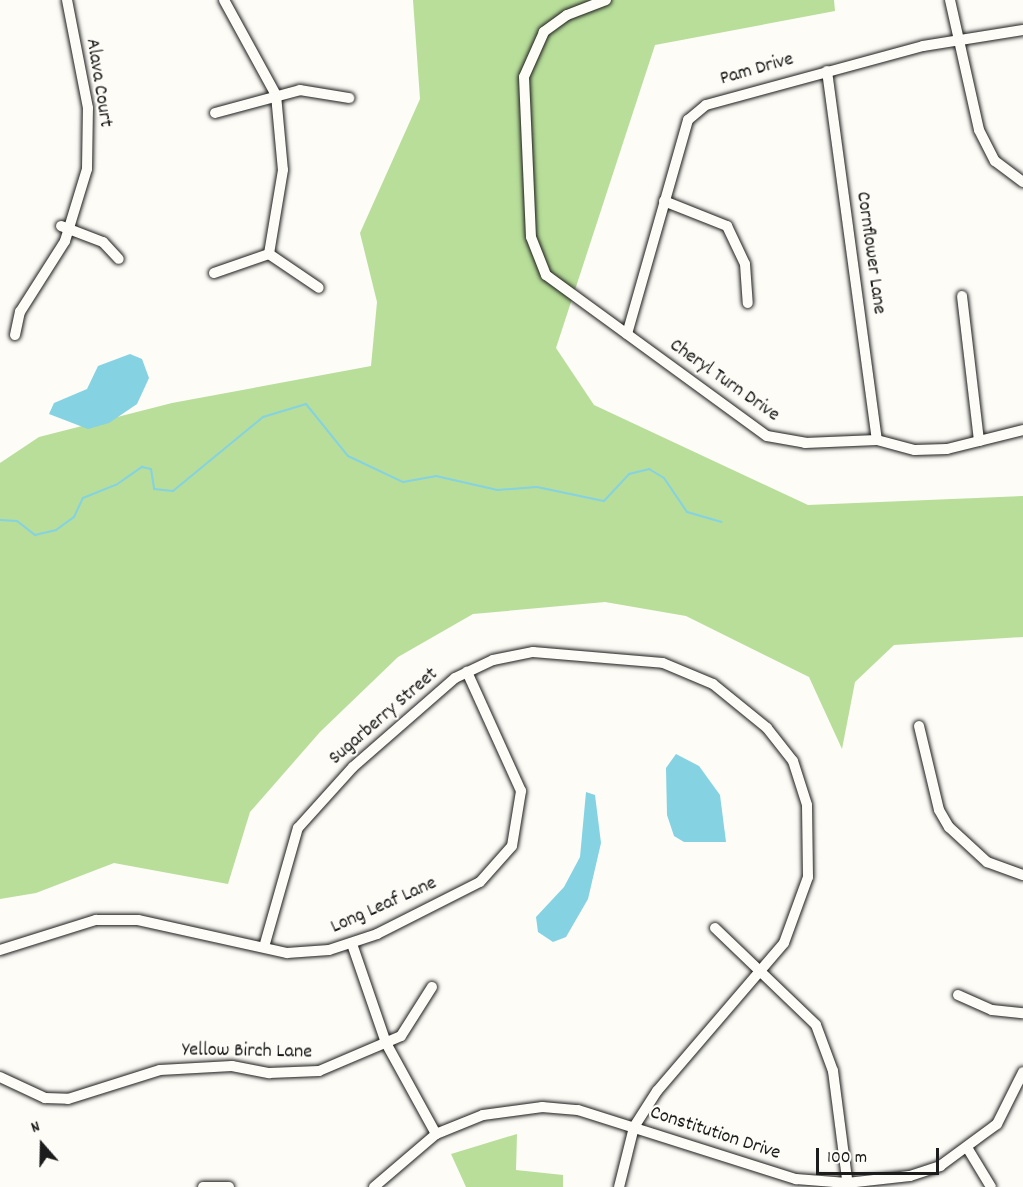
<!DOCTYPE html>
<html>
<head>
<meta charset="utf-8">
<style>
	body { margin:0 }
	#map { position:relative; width:1023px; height:1187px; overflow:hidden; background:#fdfcf7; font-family:Dekko,sans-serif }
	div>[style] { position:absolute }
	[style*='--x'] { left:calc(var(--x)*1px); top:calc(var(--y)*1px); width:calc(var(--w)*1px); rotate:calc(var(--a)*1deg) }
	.green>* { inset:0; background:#b8de9a }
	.water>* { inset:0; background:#84d2e2 }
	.stream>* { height:2px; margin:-1px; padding:0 1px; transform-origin:1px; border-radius:1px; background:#84d2e2 }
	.roads { filter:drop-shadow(0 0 2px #1c1c1c) drop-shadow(0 0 2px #1c1c1c) }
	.minor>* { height:10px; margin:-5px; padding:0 5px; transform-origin:5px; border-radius:5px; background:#fdfcf7 }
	span { translate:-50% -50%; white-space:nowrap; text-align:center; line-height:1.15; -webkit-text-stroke:4.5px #fdfcf7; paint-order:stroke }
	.street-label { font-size:20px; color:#1c1c1c }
	.north { position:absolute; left:12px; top:1115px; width:60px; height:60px; -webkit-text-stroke:4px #fdfcf7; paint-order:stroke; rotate:340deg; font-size:16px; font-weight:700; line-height:24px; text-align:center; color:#1c1c1c }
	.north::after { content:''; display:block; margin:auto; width:21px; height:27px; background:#1c1c1c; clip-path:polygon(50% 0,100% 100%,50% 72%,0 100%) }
	.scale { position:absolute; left:816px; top:1148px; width:123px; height:27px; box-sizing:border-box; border:3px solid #1c1c1c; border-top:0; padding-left:8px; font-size:18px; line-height:21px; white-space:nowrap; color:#1c1c1c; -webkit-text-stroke:4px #fdfcf7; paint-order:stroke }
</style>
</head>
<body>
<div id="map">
	<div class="green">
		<i style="clip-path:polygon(413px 0,834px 0,835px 11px,655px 45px,556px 348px,594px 405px,808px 505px,1023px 496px,1023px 637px,894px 645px,855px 682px,842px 749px,809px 677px,686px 616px,605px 602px,473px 614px,398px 657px,320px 732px,250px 812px,228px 884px,114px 863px,36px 893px,0 899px,0 463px,39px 437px,172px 403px,371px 366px,377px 302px,360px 233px,420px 99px)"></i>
		<i style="clip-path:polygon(517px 1134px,516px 1170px,563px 1175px,563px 1187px,466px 1187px,451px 1154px)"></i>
	</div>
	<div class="water">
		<i style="clip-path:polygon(130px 354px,142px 359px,149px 378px,137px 404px,109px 423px,88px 429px,49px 414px,54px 403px,87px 389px,98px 366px)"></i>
		<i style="clip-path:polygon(676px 754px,699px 766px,720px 795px,726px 842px,684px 842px,674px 836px,667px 815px,666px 768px)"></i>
		<i style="clip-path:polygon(586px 792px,595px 795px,601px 843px,588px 899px,566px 937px,553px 942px,538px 932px,536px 917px,564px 887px,580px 857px)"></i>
	</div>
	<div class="stream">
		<i style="--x:0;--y:520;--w:17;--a:3"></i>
		<i style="--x:17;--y:521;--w:23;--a:38"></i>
		<i style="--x:35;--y:535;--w:22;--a:-13"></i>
		<i style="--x:56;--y:530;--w:22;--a:-36"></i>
		<i style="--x:74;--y:517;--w:21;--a:-65"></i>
		<i style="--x:83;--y:498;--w:35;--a:-22"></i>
		<i style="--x:116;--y:485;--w:32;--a:-35"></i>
		<i style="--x:142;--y:467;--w:9;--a:13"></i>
		<i style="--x:151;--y:469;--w:20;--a:81"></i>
		<i style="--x:154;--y:489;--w:19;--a:6"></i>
		<i style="--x:173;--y:491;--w:117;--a:-39.4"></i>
		<i style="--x:263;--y:417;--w:45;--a:-16.8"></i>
		<i style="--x:306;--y:404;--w:67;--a:51.1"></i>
		<i style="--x:348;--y:456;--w:61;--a:25.3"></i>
		<i style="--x:403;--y:482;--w:34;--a:-10"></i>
		<i style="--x:436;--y:476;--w:63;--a:12.9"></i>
		<i style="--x:497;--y:490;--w:40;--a:-4.3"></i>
		<i style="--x:537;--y:487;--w:68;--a:11.8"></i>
		<i style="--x:604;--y:501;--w:37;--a:-47"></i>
		<i style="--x:629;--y:474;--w:21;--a:-14"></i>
		<i style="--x:649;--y:469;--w:17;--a:31"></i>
		<i style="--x:664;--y:478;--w:41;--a:55.9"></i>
		<i style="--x:687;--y:512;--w:36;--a:16"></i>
	</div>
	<div class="roads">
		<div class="minor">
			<i style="--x:224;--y:0;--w:108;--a:61.3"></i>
			<i style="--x:276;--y:95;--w:75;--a:84.7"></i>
			<i style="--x:283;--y:170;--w:85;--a:99.5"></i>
			<i style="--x:606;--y:0;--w:42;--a:159"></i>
			<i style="--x:567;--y:15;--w:29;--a:144"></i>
			<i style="--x:544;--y:32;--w:49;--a:114"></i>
			<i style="--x:524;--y:77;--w:160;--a:87.5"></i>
			<i style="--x:531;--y:237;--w:41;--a:68.5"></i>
			<i style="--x:546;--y:275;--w:273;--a:36.1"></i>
			<i style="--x:767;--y:436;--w:39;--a:10"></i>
			<i style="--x:805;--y:443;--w:72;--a:-2.4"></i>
			<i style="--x:877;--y:440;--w:39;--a:15"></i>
			<i style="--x:915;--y:450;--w:32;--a:-2"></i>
			<i style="--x:947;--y:449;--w:78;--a:-14"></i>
			<i style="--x:950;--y:0;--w:133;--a:77.4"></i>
			<i style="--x:979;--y:130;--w:35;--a:63"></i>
			<i style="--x:995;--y:161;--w:35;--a:37"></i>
			<i style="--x:827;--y:71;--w:372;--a:82.3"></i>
			<i style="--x:215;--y:113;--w:88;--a:-15.1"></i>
			<i style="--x:300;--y:90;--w:50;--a:9.3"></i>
			<i style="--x:664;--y:201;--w:68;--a:21.6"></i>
			<i style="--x:727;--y:226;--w:42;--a:64.7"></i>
			<i style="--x:745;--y:264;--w:39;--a:86"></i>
			<i style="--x:61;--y:226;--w:45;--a:20.9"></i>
			<i style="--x:103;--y:242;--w:23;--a:47"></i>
			<i style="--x:269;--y:254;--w:60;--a:34.2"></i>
			<i style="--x:214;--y:273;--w:58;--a:-19.1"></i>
			<i style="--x:962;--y:296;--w:146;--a:83.3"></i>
			<i style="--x:627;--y:334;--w:223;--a:-74.1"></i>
			<i style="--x:688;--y:120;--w:23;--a:-40"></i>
			<i style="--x:706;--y:105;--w:225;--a:-15.2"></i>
			<i style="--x:923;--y:46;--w:101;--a:-9.1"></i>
			<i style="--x:15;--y:335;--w:24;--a:-78"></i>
			<i style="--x:20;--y:312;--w:84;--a:-57.6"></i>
			<i style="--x:65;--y:241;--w:75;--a:-73"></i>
			<i style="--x:87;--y:169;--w:61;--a:-89.1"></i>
			<i style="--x:88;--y:108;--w:110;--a:-101"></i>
			<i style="--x:919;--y:726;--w:86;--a:76.6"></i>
			<i style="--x:939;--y:810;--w:20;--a:60"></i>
			<i style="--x:949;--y:827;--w:52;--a:42.6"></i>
			<i style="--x:987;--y:862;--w:38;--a:20"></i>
			<i style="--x:715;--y:928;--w:140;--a:43.8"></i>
			<i style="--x:816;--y:1025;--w:49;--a:69.7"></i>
			<i style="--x:833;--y:1071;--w:117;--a:82.6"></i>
			<i style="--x:352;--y:944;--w:105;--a:71"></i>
			<i style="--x:386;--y:1043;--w:104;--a:61.2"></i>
			<i style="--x:264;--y:947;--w:124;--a:-74.1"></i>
			<i style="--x:298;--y:828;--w:82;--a:-48"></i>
			<i style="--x:353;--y:767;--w:135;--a:-41.1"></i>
			<i style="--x:455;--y:678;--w:42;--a:-25.3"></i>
			<i style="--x:493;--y:660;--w:41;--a:-11.3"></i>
			<i style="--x:533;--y:652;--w:130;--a:4.8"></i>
			<i style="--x:663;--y:663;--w:54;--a:22.8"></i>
			<i style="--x:713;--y:684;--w:70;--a:39.2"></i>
			<i style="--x:767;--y:728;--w:42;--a:51.8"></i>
			<i style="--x:793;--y:761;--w:46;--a:72.3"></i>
			<i style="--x:807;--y:805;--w:72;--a:89.2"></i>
			<i style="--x:808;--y:877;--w:70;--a:110"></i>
			<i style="--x:784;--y:943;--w:195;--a:130.6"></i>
			<i style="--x:657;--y:1091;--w:43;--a:122.6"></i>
			<i style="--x:634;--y:1127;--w:62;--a:104"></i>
			<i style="--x:0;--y:950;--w:101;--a:-17.4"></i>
			<i style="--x:96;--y:920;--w:42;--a:0"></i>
			<i style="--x:138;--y:920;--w:153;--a:12.5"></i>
			<i style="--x:287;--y:953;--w:42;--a:-4.1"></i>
			<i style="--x:329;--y:950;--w:51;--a:-18.4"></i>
			<i style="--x:377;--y:934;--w:115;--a:-26.8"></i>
			<i style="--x:480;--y:882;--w:48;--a:-48.4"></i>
			<i style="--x:512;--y:846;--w:56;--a:-80.7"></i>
			<i style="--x:521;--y:791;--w:131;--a:-114.4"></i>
			<i style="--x:958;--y:995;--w:37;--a:24"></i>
			<i style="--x:992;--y:1010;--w:31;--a:6"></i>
			<i style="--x:0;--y:1077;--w:50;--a:25"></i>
			<i style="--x:45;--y:1098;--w:23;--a:2"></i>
			<i style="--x:68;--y:1099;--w:96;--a:-17.5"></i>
			<i style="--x:160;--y:1070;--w:72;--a:-3.2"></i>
			<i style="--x:232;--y:1066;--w:38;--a:11"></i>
			<i style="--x:269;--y:1073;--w:50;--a:-2.3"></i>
			<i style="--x:319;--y:1071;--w:89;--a:-23.1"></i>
			<i style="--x:401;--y:1036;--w:58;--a:-57.7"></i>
			<i style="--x:968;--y:1149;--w:44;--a:58.8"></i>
			<i style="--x:203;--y:1187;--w:26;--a:0"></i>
			<i style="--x:374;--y:1187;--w:82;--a:-40.5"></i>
			<i style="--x:436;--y:1134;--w:51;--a:-22"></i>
			<i style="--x:483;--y:1115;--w:60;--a:-7.7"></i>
			<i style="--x:542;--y:1107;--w:36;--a:5"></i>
			<i style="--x:578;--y:1110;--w:229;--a:17.6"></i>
			<i style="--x:796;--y:1179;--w:51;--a:4.5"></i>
			<i style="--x:847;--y:1183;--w:63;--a:-6.3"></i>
			<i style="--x:910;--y:1176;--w:32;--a:-18"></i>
			<i style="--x:940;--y:1166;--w:71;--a:-36.4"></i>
			<i style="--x:997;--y:1124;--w:58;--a:-63.4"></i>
		</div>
	</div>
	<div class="street-label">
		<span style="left:757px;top:70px;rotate:-16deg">Pam Drive</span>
		<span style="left:98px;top:83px;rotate:81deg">Alava Court</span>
		<span style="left:870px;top:253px;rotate:82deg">Cornflower Lane</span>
		<span style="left:724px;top:381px;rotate:35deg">Cheryl Turn Drive</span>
		<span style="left:384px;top:717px;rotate:-41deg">Sugarberry Street</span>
		<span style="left:384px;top:906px;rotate:-24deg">Long Leaf Lane</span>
		<span style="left:247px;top:1052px;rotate:1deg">Yellow Birch Lane</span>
		<span style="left:715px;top:1134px;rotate:18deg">Constitution Drive</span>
	</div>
	<div class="north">N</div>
	<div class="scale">100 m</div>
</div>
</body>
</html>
